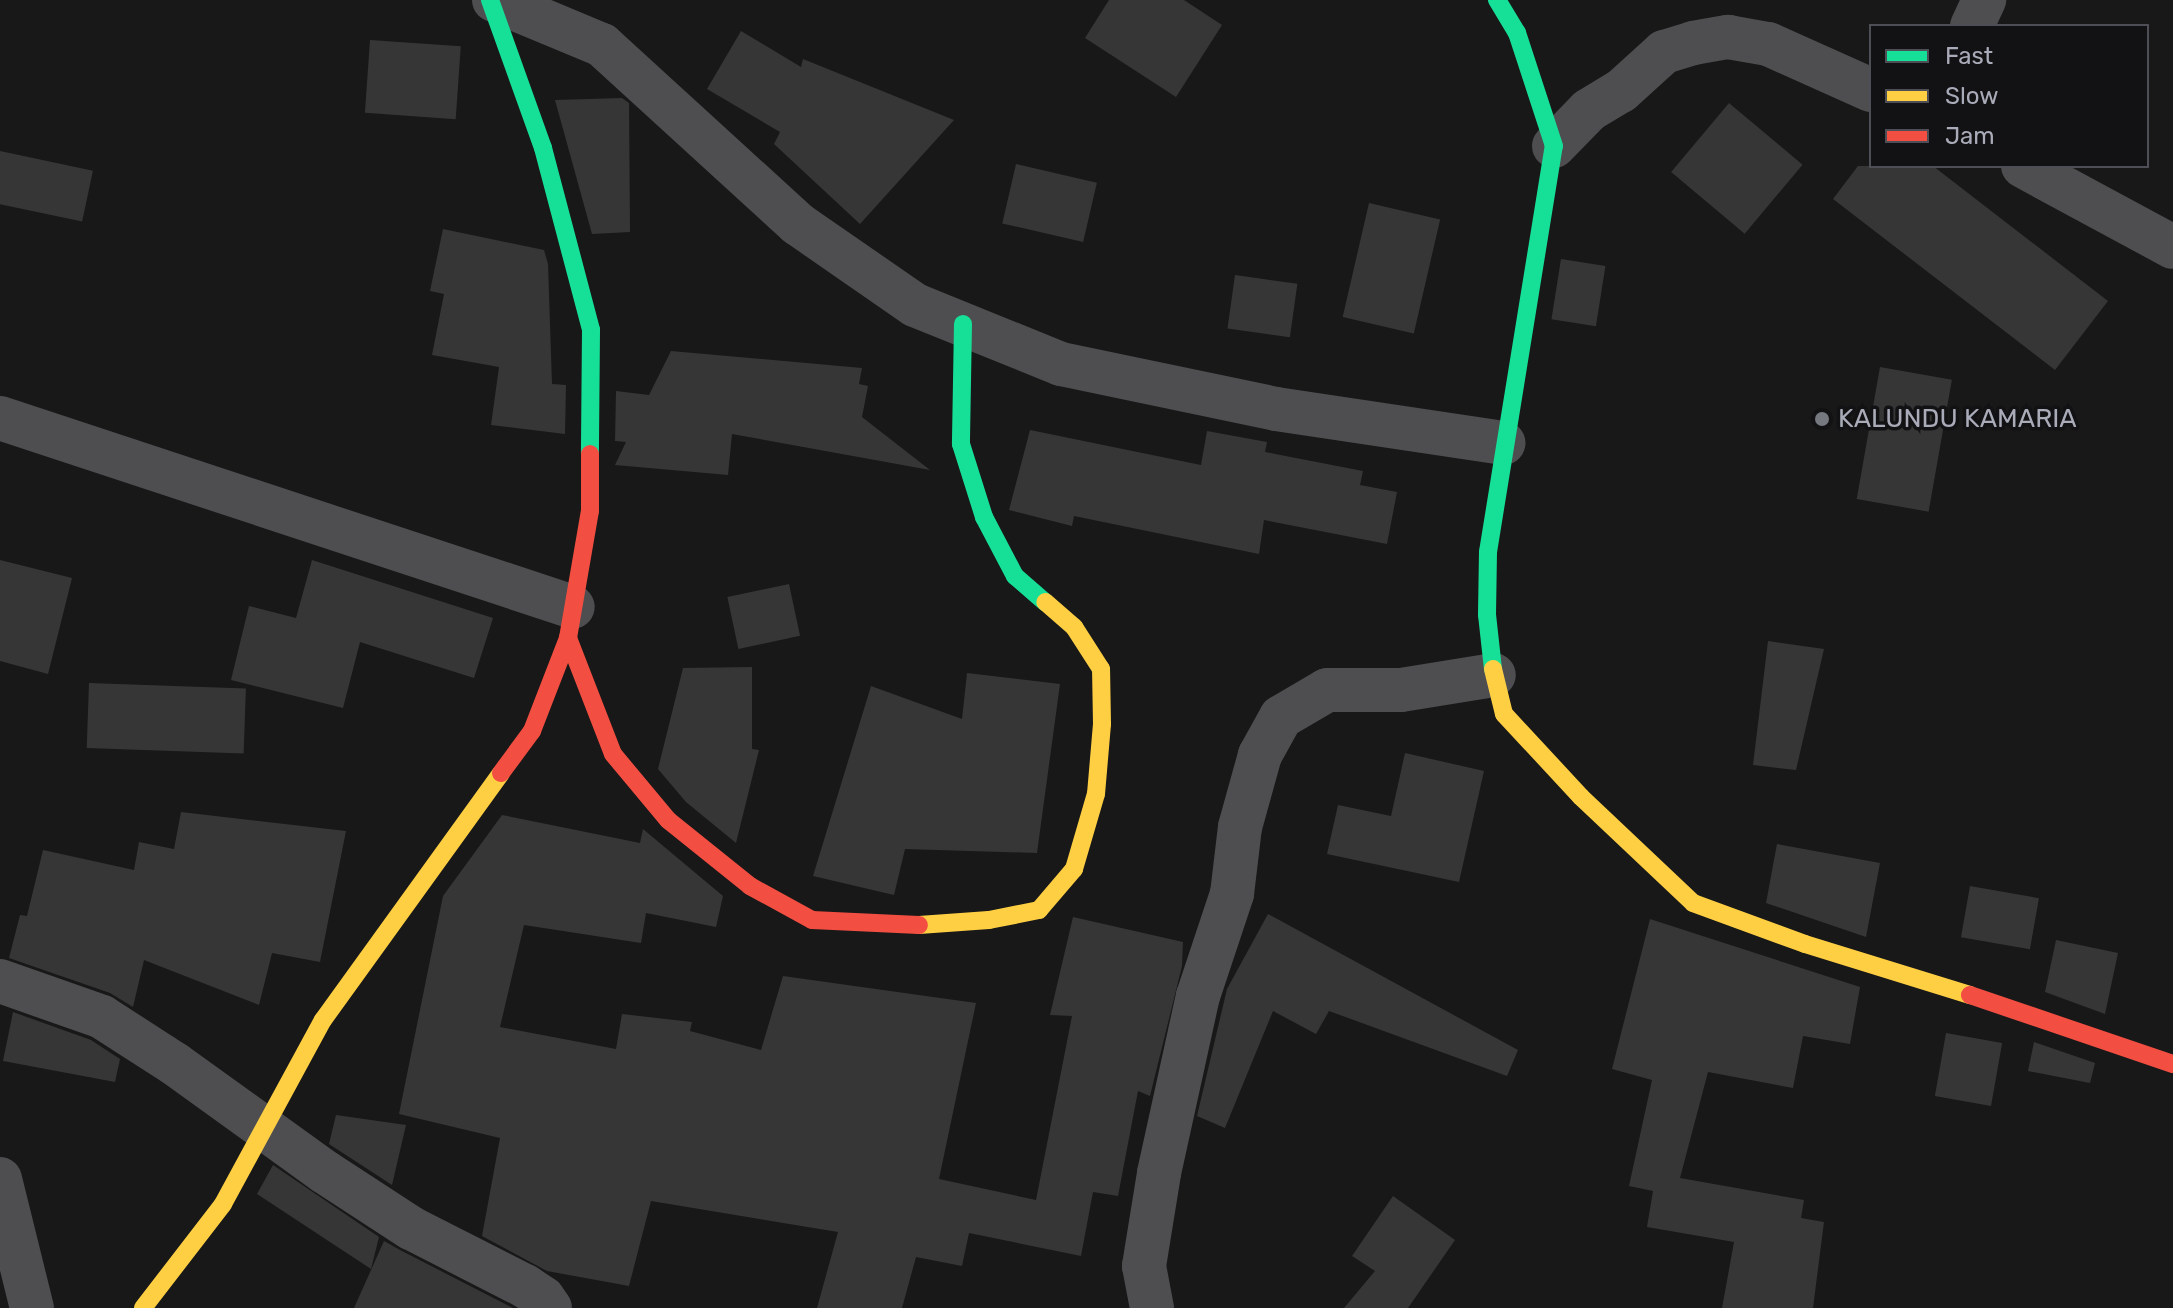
<!DOCTYPE html>
<html>
<head>
<meta charset="utf-8">
<style>
	body { margin:0 }
	#map { position:relative; width:2173px; height:1308px; overflow:hidden; background:#181818; font-family:Rubik,sans-serif }
	div>[style] { position:absolute }
	[style*='--x'] { left:calc(var(--x)*1px); top:calc(var(--y)*1px); width:calc(var(--w)*1px); rotate:calc(var(--a)*1deg) }
	.building>* { inset:0; background:#363637; transform-origin:0 0 }
	.street>* { height:44px; margin:-22px; padding:0 22px; transform-origin:22px; border-radius:22px; background:#4e4e51 }
	.fast>* { height:18px; margin:-9px; padding:0 9px; transform-origin:9px; border-radius:9px; background:#16e098 }
	.slow>* { height:18px; margin:-9px; padding:0 9px; transform-origin:9px; border-radius:9px; background:#ffcf43 }
	.jam>* { height:18px; margin:-9px; padding:0 9px; transform-origin:9px; border-radius:9px; background:#f24e42 }
	.dots>* { width:22px; height:22px; translate:-50% -50%; box-sizing:border-box; border:4px solid #121214; border-radius:50% }
	span { translate:-50% -50%; white-space:nowrap; text-align:center; line-height:1.15; -webkit-text-stroke:7px #121214; paint-order:stroke }
	.poi-label { font-size:26px; color:#a9abb8 }
	.left { translate:0 -50%; text-align:left }
	.legend { position:absolute; left:1869px; top:24px; width:280px; height:144px; box-sizing:border-box; background:#121214; border:2px solid #4e4f56; margin:0; padding:10px 14px; list-style:none; font-size:24px; color:#a9abb8 }
	.legend li { display:flex; align-items:center; gap:16px; height:40px }
	.legend b { width:40px; border:2px solid #4e4f56 }
</style>
</head>
<body>
<div id="map">
	<div class="building">
		<i style="clip-path:polygon(1109px 0,1184px 0,1222px 25px,1176px 97px,1085px 38px)"></i>
		<i style="clip-path:polygon(741px 31px,801px 67px,803px 59px,954px 120px,860px 224px,774px 144px,780px 132px,707px 89px)"></i>
		<i style="left:370px;top:40px;width:91px;height:73px;rotate:4deg"></i>
		<i style="clip-path:polygon(622px 98px,629px 103px,630px 232px,592px 234px,555px 100px)"></i>
		<i style="left:1729px;top:103px;width:96px;height:90px;rotate:40deg"></i>
		<i style="left:0;top:151px;width:95px;height:52px;rotate:12deg"></i>
		<i style="left:1016px;top:164px;width:83px;height:61px;rotate:13deg"></i>
		<i style="clip-path:polygon(1858px 166px,1933px 166px,2108px 301px,2055px 370px,1833px 199px)"></i>
		<i style="left:1369px;top:203px;width:73px;height:117px;rotate:13deg"></i>
		<i style="clip-path:polygon(443px 229px,544px 250px,548px 264px,552px 384px,566px 385px,565px 434px,491px 425px,499px 367px,432px 355px,444px 294px,430px 291px)"></i>
		<i style="left:1561px;top:259px;width:45px;height:61px;rotate:9deg"></i>
		<i style="left:1235px;top:275px;width:63px;height:54px;rotate:8deg"></i>
		<i style="clip-path:polygon(671px 351px,862px 368px,859px 384px,868px 386px,862px 417px,930px 470px,732px 434px,728px 475px,615px 465px,626px 442px,615px 441px,616px 391px,649px 395px)"></i>
		<i style="left:1880px;top:367px;width:73px;height:134px;rotate:10deg"></i>
		<i style="clip-path:polygon(1030px 430px,1201px 465px,1207px 431px,1267px 442px,1265px 452px,1363px 471px,1360px 485px,1397px 492px,1387px 544px,1264px 520px,1259px 554px,1074px 516px,1072px 526px,1009px 510px)"></i>
		<i style="clip-path:polygon(0 560px,72px 578px,48px 674px,0 661px)"></i>
		<i style="clip-path:polygon(312px 560px,493px 618px,474px 678px,360px 642px,343px 708px,231px 680px,249px 606px,296px 618px)"></i>
		<i style="left:789px;top:584px;width:53px;height:63px;rotate:78deg"></i>
		<i style="clip-path:polygon(1768px 641px,1824px 649px,1796px 770px,1753px 765px)"></i>
		<i style="clip-path:polygon(752px 667px,752px 749px,759px 750px,736px 843px,686px 802px,658px 769px,683px 668px)"></i>
		<i style="clip-path:polygon(967px 673px,1060px 684px,1037px 853px,905px 849px,894px 895px,813px 876px,871px 686px,962px 719px)"></i>
		<i style="left:89px;top:683px;width:157px;height:65px;rotate:2deg"></i>
		<i style="clip-path:polygon(1405px 753px,1484px 771px,1459px 882px,1327px 854px,1338px 805px,1391px 816px)"></i>
		<i style="clip-path:polygon(181px 812px,346px 831px,320px 962px,272px 953px,259px 1005px,144px 960px,133px 1007px,110px 993px,9px 958px,20px 915px,27px 916px,43px 850px,134px 870px,139px 842px,174px 849px)"></i>
		<i style="clip-path:polygon(502px 815px,640px 843px,643px 829px,723px 896px,716px 927px,646px 913px,641px 943px,524px 925px,500px 1027px,616px 1049px,622px 1014px,692px 1022px,690px 1031px,761px 1050px,783px 976px,976px 1003px,939px 1179px,1036px 1200px,1072px 1016px,1050px 1015px,1073px 917px,1183px 942px,1182px 966px,1150px 1096px,1138px 1091px,1118px 1196px,1093px 1192px,1081px 1256px,969px 1233px,962px 1266px,916px 1257px,902px 1308px,817px 1308px,838px 1232px,651px 1201px,629px 1286px,547px 1271px,482px 1236px,500px 1138px,399px 1114px,443px 896px)"></i>
		<i style="clip-path:polygon(1777px 844px,1880px 863px,1866px 937px,1766px 903px)"></i>
		<i style="left:1970px;top:886px;width:70px;height:52px;rotate:10deg"></i>
		<i style="clip-path:polygon(1268px 914px,1518px 1050px,1507px 1076px,1329px 1011px,1316px 1034px,1273px 1011px,1225px 1128px,1197px 1116px,1227px 989px)"></i>
		<i style="clip-path:polygon(1650px 919px,1860px 987px,1850px 1044px,1803px 1036px,1793px 1088px,1708px 1072px,1680px 1178px,1804px 1200px,1801px 1218px,1824px 1222px,1813px 1308px,1722px 1308px,1734px 1242px,1647px 1227px,1653px 1191px,1629px 1186px,1652px 1080px,1612px 1069px)"></i>
		<i style="clip-path:polygon(2056px 940px,2118px 953px,2105px 1014px,2045px 992px)"></i>
		<i style="clip-path:polygon(13px 1012px,91px 1040px,120px 1059px,115px 1082px,3px 1061px)"></i>
		<i style="left:1946px;top:1033px;width:57px;height:64px;rotate:10deg"></i>
		<i style="clip-path:polygon(2034px 1042px,2095px 1063px,2090px 1083px,2028px 1071px)"></i>
		<i style="clip-path:polygon(336px 1115px,406px 1125px,392px 1185px,329px 1144px)"></i>
		<i style="clip-path:polygon(273px 1165px,379px 1237px,371px 1269px,257px 1194px)"></i>
		<i style="clip-path:polygon(1393px 1196px,1455px 1240px,1408px 1308px,1344px 1308px,1375px 1271px,1352px 1256px)"></i>
		<i style="clip-path:polygon(384px 1241px,400px 1250px,513px 1308px,354px 1308px)"></i>
	</div>
	<div class="street">
		<i style="--x:494;--y:0;--w:117;--a:22.6"></i>
		<i style="--x:602;--y:45;--w:265;--a:42.4"></i>
		<i style="--x:798;--y:224;--w:142;--a:34.7"></i>
		<i style="--x:915;--y:305;--w:157;--a:22"></i>
		<i style="--x:1061;--y:364;--w:220;--a:11.8"></i>
		<i style="--x:1276;--y:409;--w:230;--a:8.5"></i>
		<i style="--x:1972;--y:26;--w:29;--a:-65"></i>
		<i style="--x:1554;--y:146;--w:50;--a:-45.8"></i>
		<i style="--x:1589;--y:110;--w:37;--a:-31"></i>
		<i style="--x:1621;--y:91;--w:58;--a:-42.2"></i>
		<i style="--x:1664;--y:52;--w:30;--a:-17"></i>
		<i style="--x:1693;--y:43;--w:36;--a:-10"></i>
		<i style="--x:1728;--y:37;--w:41;--a:9.9"></i>
		<i style="--x:1768;--y:44;--w:113;--a:24.1"></i>
		<i style="--x:2023;--y:166;--w:170;--a:28.4"></i>
		<i style="--x:0;--y:418;--w:603;--a:18.25"></i>
		<i style="--x:0;--y:981;--w:108;--a:19.4"></i>
		<i style="--x:102;--y:1017;--w:87;--a:32.8"></i>
		<i style="--x:175;--y:1064;--w:185;--a:35.8"></i>
		<i style="--x:325;--y:1172;--w:103;--a:33.1"></i>
		<i style="--x:411;--y:1228;--w:128;--a:27"></i>
		<i style="--x:525;--y:1286;--w:22;--a:34"></i>
		<i style="--x:543;--y:1298;--w:12;--a:55"></i>
		<i style="--x:0;--y:1179;--w:133;--a:76.1"></i>
		<i style="--x:1152;--y:1308;--w:43;--a:-100.8"></i>
		<i style="--x:1144;--y:1266;--w:94;--a:-80.8"></i>
		<i style="--x:1159;--y:1173;--w:181;--a:-77.6"></i>
		<i style="--x:1198;--y:996;--w:108;--a:-71.6"></i>
		<i style="--x:1232;--y:894;--w:67;--a:-83.2"></i>
		<i style="--x:1240;--y:827;--w:75;--a:-74.5"></i>
		<i style="--x:1260;--y:755;--w:43;--a:-61.1"></i>
		<i style="--x:1281;--y:717;--w:53;--a:-30.4"></i>
		<i style="--x:1327;--y:690;--w:74;--a:0"></i>
		<i style="--x:1401;--y:690;--w:94;--a:-9.2"></i>
	</div>
	<div class="fast">
		<i style="--x:490;--y:0;--w:157;--a:70.3"></i>
		<i style="--x:543;--y:148;--w:188;--a:75.2"></i>
		<i style="--x:591;--y:330;--w:124;--a:90.5"></i>
		<i style="--x:963;--y:324;--w:120;--a:91"></i>
		<i style="--x:961;--y:444;--w:77;--a:72.5"></i>
		<i style="--x:984;--y:517;--w:67;--a:62.3"></i>
		<i style="--x:1015;--y:576;--w:40;--a:41"></i>
		<i style="--x:1493;--y:669;--w:54;--a:-96.3"></i>
		<i style="--x:1487;--y:615;--w:63;--a:-89.1"></i>
		<i style="--x:1488;--y:552;--w:411;--a:-80.8"></i>
		<i style="--x:1554;--y:146;--w:119;--a:-108.1"></i>
		<i style="--x:1517;--y:33;--w:39;--a:-121"></i>
	</div>
	<div class="slow">
		<i style="--x:1493;--y:669;--w:46;--a:76.3"></i>
		<i style="--x:1504;--y:714;--w:113;--a:47.1"></i>
		<i style="--x:1581;--y:797;--w:154;--a:43.4"></i>
		<i style="--x:1693;--y:903;--w:119;--a:20.1"></i>
		<i style="--x:1805;--y:944;--w:173;--a:17.2"></i>
		<i style="--x:919;--y:925;--w:70;--a:-4.1"></i>
		<i style="--x:989;--y:920;--w:51;--a:-11.3"></i>
		<i style="--x:1039;--y:910;--w:54;--a:-49.5"></i>
		<i style="--x:1074;--y:869;--w:78;--a:-73.7"></i>
		<i style="--x:1096;--y:794;--w:70;--a:-85.1"></i>
		<i style="--x:1102;--y:724;--w:55;--a:-91"></i>
		<i style="--x:1101;--y:669;--w:50;--a:-122.7"></i>
		<i style="--x:1074;--y:627;--w:38;--a:-139"></i>
		<i style="--x:143;--y:1308;--w:131;--a:-52.4"></i>
		<i style="--x:223;--y:1204;--w:209;--a:-61.5"></i>
		<i style="--x:323;--y:1020;--w:304;--a:-54.2"></i>
	</div>
	<div class="jam">
		<i style="--x:568;--y:638;--w:124;--a:68.8"></i>
		<i style="--x:613;--y:754;--w:86;--a:50.2"></i>
		<i style="--x:668;--y:820;--w:105;--a:38.8"></i>
		<i style="--x:750;--y:886;--w:71;--a:28.7"></i>
		<i style="--x:812;--y:920;--w:107;--a:2.7"></i>
		<i style="--x:501;--y:773;--w:52;--a:-53.6"></i>
		<i style="--x:532;--y:731;--w:100;--a:-68.8"></i>
		<i style="--x:568;--y:638;--w:129;--a:-80.2"></i>
		<i style="--x:590;--y:511;--w:57;--a:-90"></i>
		<i style="--x:1970;--y:995;--w:214;--a:18.8"></i>
	</div>
	<div class="dots">
		<i style="left:1822px;top:419px;background:#767880"></i>
	</div>
	<div class="poi-label">
		<span class="left" style="left:1838px;top:419px">KALUNDU KAMARIA</span>
	</div>
	<ul class="legend">
	<li><b style="height:10px;background:#16e098"></b>Fast</li>
	<li><b style="height:10px;background:#ffcf43"></b>Slow</li>
	<li><b style="height:10px;background:#f24e42"></b>Jam</li>
	</ul>
</div>
</body>
</html>
